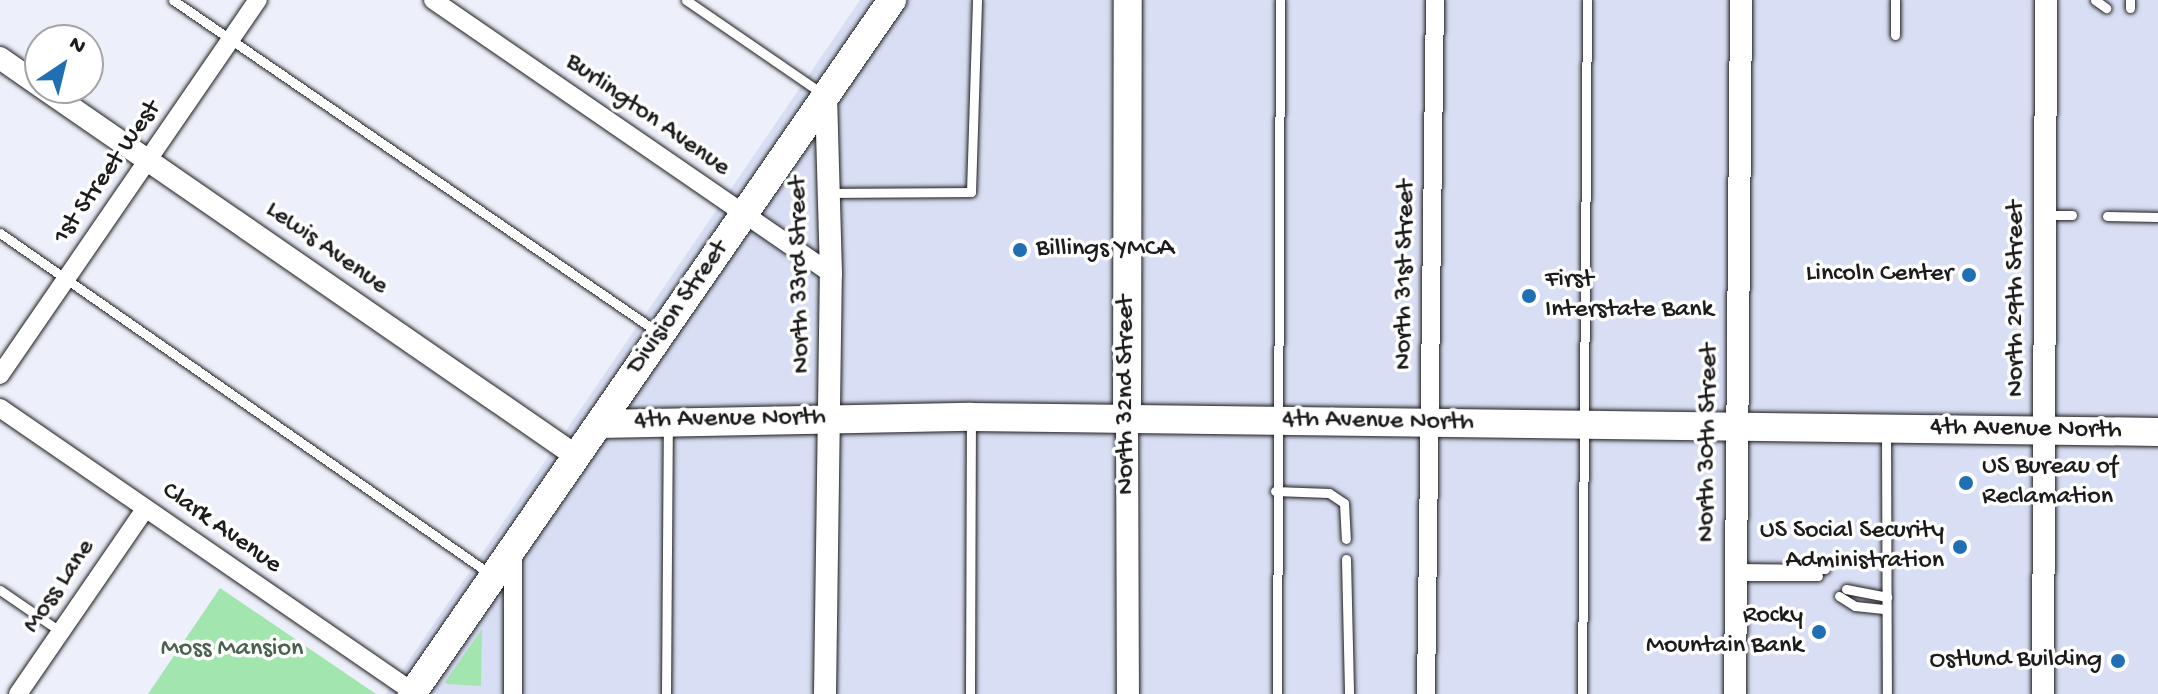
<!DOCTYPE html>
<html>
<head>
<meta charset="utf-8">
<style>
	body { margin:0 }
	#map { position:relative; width:2158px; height:694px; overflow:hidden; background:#edf0fa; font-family:"Gochi Hand",sans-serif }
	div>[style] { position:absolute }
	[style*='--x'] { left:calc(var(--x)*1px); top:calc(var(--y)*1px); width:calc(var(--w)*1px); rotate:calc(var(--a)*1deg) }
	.built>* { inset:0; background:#d8def3 }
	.green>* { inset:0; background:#a3e5ae }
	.roads { filter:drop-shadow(0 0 2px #1c1c1c) drop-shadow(0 0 2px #1c1c1c) }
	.service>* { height:9px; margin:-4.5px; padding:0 4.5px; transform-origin:4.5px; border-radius:4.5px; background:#fff }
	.minor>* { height:18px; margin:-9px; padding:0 9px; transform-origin:9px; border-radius:9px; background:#fff }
	.tertiary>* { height:22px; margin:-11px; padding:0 11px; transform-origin:11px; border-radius:11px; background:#fff }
	.primary>* { height:28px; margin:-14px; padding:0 14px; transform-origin:14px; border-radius:14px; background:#fff }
	.dots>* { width:22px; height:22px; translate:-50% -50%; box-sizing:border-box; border:4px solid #fff; border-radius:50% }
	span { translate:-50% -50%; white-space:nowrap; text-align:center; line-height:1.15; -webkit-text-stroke:7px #fff; paint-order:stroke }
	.street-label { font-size:26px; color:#1c1c1c }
	.poi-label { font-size:26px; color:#1c1c1c }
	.left { translate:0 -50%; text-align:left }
	.right { translate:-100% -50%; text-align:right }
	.park-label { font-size:26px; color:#4b624f }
	.north { position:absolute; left:24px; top:24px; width:80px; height:80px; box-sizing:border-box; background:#fff; border:2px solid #a4a4a4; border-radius:50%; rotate:35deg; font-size:22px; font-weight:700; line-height:32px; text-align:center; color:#1c1c1c }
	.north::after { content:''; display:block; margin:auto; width:28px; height:36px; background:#1f6fb2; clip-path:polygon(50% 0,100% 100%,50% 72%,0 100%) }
</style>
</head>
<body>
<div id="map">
	<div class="built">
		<i style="clip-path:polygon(860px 0,2158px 0,2158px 694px,386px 694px)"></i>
	</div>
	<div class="green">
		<i style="clip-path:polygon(220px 588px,376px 694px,148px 694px)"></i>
		<i style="clip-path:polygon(482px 629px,481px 686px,447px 684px,445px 682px)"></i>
	</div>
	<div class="roads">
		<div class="service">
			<i style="--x:173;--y:0;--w:589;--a:34.42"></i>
			<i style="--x:686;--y:0;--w:166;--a:34.5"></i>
			<i style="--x:2095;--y:0;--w:14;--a:36"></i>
			<i style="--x:2130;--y:8;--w:8;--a:-90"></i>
			<i style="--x:1895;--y:35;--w:35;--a:-90"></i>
			<i style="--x:829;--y:193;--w:142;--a:-0.4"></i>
			<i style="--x:971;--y:192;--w:192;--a:-88.2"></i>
			<i style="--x:2047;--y:215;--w:25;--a:0"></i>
			<i style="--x:2107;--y:216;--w:51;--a:1.1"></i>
			<i style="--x:0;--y:233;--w:597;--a:34.83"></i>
			<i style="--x:1886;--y:432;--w:262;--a:89.8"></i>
			<i style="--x:1275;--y:491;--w:54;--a:2.1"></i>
			<i style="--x:1329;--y:493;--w:18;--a:34"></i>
			<i style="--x:1344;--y:503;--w:36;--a:87"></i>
			<i style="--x:1346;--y:559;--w:135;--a:88.7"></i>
			<i style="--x:1736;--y:568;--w:89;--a:0.6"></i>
			<i style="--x:1737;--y:576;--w:81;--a:0"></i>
			<i style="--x:1846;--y:589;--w:42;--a:11"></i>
			<i style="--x:0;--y:590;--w:74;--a:34.5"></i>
			<i style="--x:1839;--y:596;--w:19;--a:32"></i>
			<i style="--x:1855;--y:606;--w:31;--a:6"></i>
			<i style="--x:666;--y:694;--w:268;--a:-89.6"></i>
			<i style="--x:970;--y:694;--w:273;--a:-89.8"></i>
			<i style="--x:1277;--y:694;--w:694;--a:-89.75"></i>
			<i style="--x:1582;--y:694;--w:694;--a:-89.59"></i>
		</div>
		<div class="minor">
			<i style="--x:433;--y:0;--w:483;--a:34.5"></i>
			<i style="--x:0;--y:375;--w:455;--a:-55.5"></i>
			<i style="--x:0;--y:408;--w:501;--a:34.51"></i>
			<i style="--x:18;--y:694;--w:224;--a:-55.5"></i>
			<i style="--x:513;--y:694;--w:144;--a:-90"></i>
			<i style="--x:1426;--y:694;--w:694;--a:-89.26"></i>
		</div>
		<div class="tertiary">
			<i style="--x:0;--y:58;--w:49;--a:35"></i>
			<i style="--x:43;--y:88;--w:648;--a:34.62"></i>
			<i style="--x:1127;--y:419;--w:275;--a:89.8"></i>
			<i style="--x:825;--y:694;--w:420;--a:-89.2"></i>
			<i style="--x:831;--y:274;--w:178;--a:-91.6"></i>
			<i style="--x:1735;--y:694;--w:694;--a:-89.5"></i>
			<i style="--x:2043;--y:694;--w:694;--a:-89.75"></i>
		</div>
		<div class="primary">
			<i style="--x:1127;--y:419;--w:419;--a:-89.9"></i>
			<i style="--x:599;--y:424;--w:372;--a:-1.1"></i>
			<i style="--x:971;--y:417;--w:1187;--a:0.72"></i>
			<i style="--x:412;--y:694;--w:844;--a:-55.33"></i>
		</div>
	</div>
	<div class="dots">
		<i style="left:1020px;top:250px;background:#1f6fb2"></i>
		<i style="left:1969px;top:275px;background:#1f6fb2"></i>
		<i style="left:1529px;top:296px;background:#1f6fb2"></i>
		<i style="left:1966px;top:483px;background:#1f6fb2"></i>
		<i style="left:1960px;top:547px;background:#1f6fb2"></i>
		<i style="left:1819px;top:632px;background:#1f6fb2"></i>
		<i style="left:2118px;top:661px;background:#1f6fb2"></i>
	</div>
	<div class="street-label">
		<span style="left:647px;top:116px;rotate:35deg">Burlington Avenue</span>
		<span style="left:108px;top:173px;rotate:-55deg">1st Street West</span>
		<span style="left:326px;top:249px;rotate:35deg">Lewis Avenue</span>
		<span style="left:801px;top:275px;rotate:-91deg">North 33rd Street</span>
		<span style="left:1406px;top:275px;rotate:-89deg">North 31st Street</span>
		<span style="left:2017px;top:299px;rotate:-90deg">North 29th Street</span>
		<span style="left:679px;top:308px;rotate:-55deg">Division Street</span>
		<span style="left:1127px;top:395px;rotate:-90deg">North 32nd Street</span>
		<span style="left:730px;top:420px;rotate:-1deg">4th Avenue North</span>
		<span style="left:1378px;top:422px;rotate:1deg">4th Avenue North</span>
		<span style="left:2026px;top:430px;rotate:1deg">4th Avenue North</span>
		<span style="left:1709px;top:443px;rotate:-89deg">North 30th Street</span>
		<span style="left:221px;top:529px;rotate:35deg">Clark Avenue</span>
		<span style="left:60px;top:587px;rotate:-56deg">Moss Lane</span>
	</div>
	<div class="poi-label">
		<span class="left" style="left:1036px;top:250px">Billings YMCA</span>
		<span class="right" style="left:1953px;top:275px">Lincoln Center</span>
		<span class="left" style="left:1545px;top:296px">First<br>Interstate Bank</span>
		<span class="left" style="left:1982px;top:483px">US Bureau of<br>Reclamation</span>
		<span class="right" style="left:1944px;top:547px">US Social Security<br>Administration</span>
		<span class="right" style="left:1803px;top:632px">Rocky<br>Mountain Bank</span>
		<span class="right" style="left:2102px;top:661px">Ostlund Building</span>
	</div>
	<div class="park-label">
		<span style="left:232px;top:650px">Moss Mansion</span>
	</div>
	<div class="north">N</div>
</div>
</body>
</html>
